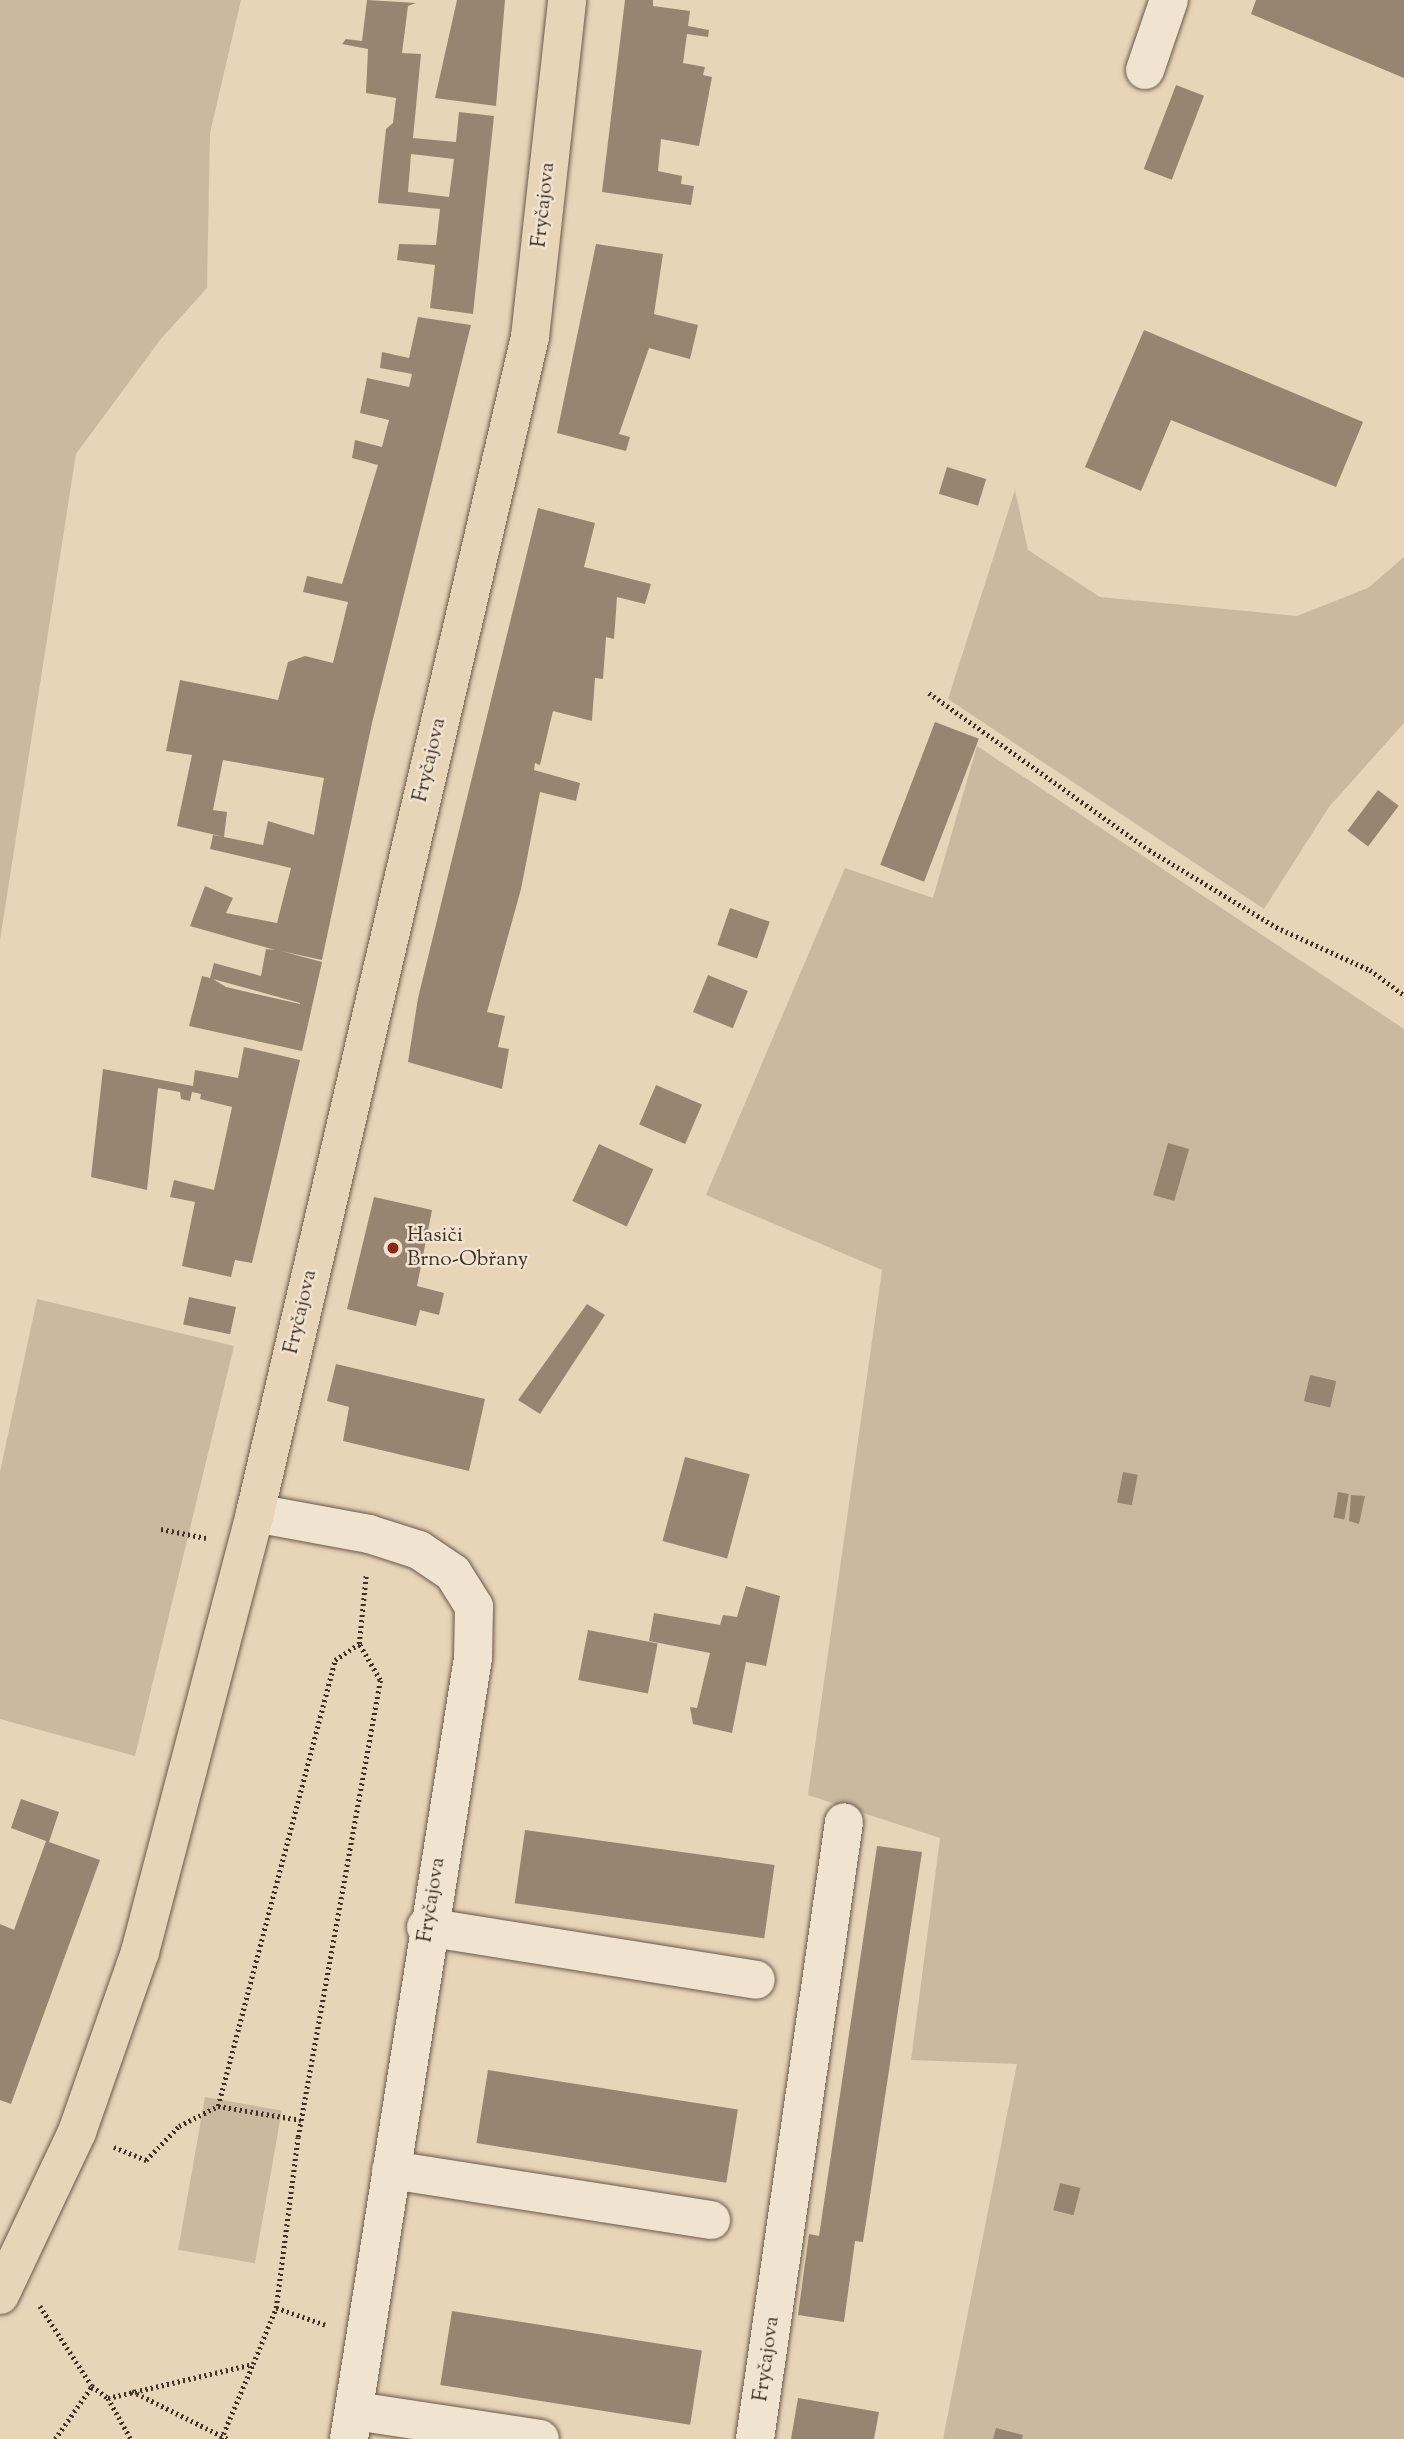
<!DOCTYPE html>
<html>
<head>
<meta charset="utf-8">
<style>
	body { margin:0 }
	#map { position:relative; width:1404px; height:2439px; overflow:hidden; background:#e8d5b8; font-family:"Sorts Mill Goudy",serif }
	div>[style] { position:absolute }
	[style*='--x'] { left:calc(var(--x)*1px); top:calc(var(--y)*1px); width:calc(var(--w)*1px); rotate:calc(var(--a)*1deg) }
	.green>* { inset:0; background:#cbb99f; transform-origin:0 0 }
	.building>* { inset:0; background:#978571; transform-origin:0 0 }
	.path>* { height:4.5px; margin-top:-2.25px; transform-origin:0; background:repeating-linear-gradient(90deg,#3f2e25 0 2px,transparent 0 5.5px) }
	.roads { filter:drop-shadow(0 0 2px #69584a) drop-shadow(0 0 2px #69584a) }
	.minor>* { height:38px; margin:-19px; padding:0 19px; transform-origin:19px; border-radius:19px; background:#f0e4d1 }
	.major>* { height:38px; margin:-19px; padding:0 19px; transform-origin:19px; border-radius:19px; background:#e8d5b8 }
	.dots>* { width:19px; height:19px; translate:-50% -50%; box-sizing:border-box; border:4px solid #f0e4d1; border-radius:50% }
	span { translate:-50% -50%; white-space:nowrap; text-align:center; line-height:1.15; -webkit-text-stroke:5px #f0e4d1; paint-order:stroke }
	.street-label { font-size:21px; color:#3f2e25 }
	.poi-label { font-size:21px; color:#3f2e25 }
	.left { translate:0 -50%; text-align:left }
</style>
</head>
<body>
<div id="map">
	<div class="green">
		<i style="clip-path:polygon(0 0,241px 0,210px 133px,207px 288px,160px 340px,76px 454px,0 940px)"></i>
		<i style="clip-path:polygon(1015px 490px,1028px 550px,1100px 597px,1297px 616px,1368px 588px,1404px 557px,1404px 723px,1329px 807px,1264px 909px,948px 699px)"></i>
		<i style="clip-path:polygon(977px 746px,1404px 1029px,1404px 2439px,943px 2439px,1017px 2064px,911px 2060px,940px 1838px,808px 1795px,882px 1270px,706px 1195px,845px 868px,933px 898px)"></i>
		<i style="clip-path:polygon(37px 1299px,234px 1346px,135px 1756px,0 1719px,0 1472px)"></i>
		<i style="left:205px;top:2097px;width:78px;height:155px;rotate:10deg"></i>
	</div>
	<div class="building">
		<i style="clip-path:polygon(evenodd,367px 0,416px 3px,408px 6px,402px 53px,421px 54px,413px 138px,456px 142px,459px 112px,494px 116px,473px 314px,430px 308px,435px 265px,397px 260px,399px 244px,436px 245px,440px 209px,378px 203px,386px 129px,393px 123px,396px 98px,366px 93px,368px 49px,342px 44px,346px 39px,362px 41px,367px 0,411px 154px,454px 159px,449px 197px,408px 192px,411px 154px)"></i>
		<i style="clip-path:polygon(457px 0,505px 0,496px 106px,435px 98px)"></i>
		<i style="clip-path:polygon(625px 0,653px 0,653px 6px,690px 11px,688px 26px,709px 30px,708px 37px,687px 34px,683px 63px,705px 67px,703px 75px,712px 77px,699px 146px,661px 139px,658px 171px,682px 176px,681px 184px,694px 186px,691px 205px,602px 192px)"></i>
		<i style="clip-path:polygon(1256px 0,1404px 0,1404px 78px,1251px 14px)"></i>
		<i style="left:1176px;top:85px;width:30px;height:90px;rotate:21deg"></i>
		<i style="clip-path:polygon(596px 244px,663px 254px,654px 314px,698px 325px,690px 359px,649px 348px,619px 434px,630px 437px,626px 451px,557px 433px)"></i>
		<i style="clip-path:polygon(evenodd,418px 317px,471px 325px,372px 723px,322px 960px,281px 951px,322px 962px,302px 1051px,189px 1026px,202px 976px,210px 978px,214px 963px,261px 976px,266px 949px,275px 950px,190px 926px,205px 886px,233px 898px,226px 913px,277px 923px,291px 868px,210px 849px,213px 835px,224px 837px,177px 826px,192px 755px,166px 751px,180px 680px,278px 700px,288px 662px,305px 656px,333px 663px,348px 602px,303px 592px,307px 576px,342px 584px,378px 465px,352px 458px,355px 440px,382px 447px,389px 420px,360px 413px,367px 378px,409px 387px,412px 374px,380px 368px,382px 352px,409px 358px,418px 317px,223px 760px,324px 778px,314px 835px,268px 821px,263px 845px,224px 837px,227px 812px,213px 810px,223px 760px,418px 317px,213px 979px,300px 1003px,300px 1004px,226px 987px,213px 979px)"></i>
		<i style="clip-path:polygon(1144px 330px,1363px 422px,1336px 487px,1171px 420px,1141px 491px,1085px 467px)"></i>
		<i style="left:947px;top:467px;width:41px;height:28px;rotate:17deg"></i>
		<i style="clip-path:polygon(538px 508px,595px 523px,584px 567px,651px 584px,645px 604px,617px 597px,614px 639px,606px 637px,603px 679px,595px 678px,592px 721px,553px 711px,540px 765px,535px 763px,534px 770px,580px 783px,576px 801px,540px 792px,521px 889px,487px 1012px,505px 1016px,498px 1047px,509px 1049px,502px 1089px,408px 1062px,418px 998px)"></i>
		<i style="left:935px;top:722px;width:47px;height:153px;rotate:21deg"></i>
		<i style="left:1378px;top:790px;width:26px;height:51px;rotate:37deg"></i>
		<i style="left:730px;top:908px;width:42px;height:39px;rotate:19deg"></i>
		<i style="left:708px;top:975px;width:43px;height:40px;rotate:22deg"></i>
		<i style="clip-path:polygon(244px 1047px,300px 1060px,252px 1263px,235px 1260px,231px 1277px,182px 1266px,195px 1202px,170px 1197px,174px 1180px,214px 1190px,232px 1107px,200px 1099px,201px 1094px,192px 1092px,190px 1101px,181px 1099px,180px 1092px,158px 1088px,147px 1190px,91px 1177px,103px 1069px,193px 1086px,195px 1070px,238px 1078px)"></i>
		<i style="left:656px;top:1085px;width:50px;height:43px;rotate:23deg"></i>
		<i style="left:1168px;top:1143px;width:22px;height:54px;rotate:16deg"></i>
		<i style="left:599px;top:1144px;width:60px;height:63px;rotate:25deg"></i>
		<i style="clip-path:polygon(374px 1197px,432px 1210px,417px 1286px,444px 1293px,439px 1315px,420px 1310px,416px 1326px,347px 1309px)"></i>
		<i style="left:189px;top:1297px;width:48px;height:28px;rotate:12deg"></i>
		<i style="clip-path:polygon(587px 1304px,605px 1315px,540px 1414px,518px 1400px)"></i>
		<i style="clip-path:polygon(336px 1364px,485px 1399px,469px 1471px,343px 1441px,349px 1407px,327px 1401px)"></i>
		<i style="left:1310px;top:1375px;width:27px;height:27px;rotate:13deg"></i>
		<i style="left:685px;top:1457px;width:67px;height:87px;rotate:15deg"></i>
		<i style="left:1123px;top:1472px;width:15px;height:31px;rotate:11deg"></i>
		<i style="left:1338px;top:1492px;width:11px;height:26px;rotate:10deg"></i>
		<i style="clip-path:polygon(1351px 1495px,1365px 1496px,1359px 1524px,1349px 1521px)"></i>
		<i style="clip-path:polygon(746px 1586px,780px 1596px,766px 1666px,746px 1662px,732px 1733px,693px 1724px,690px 1707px,697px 1708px,710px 1653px,649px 1641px,654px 1613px,720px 1625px,723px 1615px,737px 1617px)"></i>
		<i style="left:588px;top:1630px;width:71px;height:51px;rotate:11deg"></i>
		<i style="clip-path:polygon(21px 1799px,59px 1812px,49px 1842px,100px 1860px,11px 2104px,0 2100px,0 1924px,14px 1930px,46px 1841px,11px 1828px)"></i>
		<i style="left:525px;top:1830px;width:252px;height:74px;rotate:8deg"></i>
		<i style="clip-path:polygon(877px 1846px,922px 1852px,863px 2242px,855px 2241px,844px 2322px,798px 2315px,809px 2234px,819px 2236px)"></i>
		<i style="left:488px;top:2070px;width:253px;height:74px;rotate:9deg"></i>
		<i style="left:1060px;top:2183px;width:21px;height:28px;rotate:14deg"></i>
		<i style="left:452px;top:2311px;width:253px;height:75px;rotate:9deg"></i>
		<i style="clip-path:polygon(798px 2398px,879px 2412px,874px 2439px,791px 2439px)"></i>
		<i style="clip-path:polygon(996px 2428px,1023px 2435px,1022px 2439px,993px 2439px)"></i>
	</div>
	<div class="path">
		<i style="--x:929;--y:693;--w:270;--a:35.5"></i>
		<i style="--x:1149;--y:850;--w:149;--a:31.2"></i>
		<i style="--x:1276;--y:927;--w:103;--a:24.6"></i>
		<i style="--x:1370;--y:970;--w:42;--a:36.3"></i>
		<i style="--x:161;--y:1529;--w:46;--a:11.3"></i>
		<i style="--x:218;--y:2106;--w:84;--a:9.6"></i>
		<i style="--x:114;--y:2147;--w:35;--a:22"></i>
		<i style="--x:146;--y:2160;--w:47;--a:-45.9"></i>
		<i style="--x:179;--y:2126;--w:44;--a:-27.1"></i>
		<i style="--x:218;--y:2106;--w:461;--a:-75.3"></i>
		<i style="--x:335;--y:1660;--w:29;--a:-34"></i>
		<i style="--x:40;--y:2306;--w:95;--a:57"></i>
		<i style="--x:92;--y:2386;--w:20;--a:37"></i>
		<i style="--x:108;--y:2398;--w:149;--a:-13.2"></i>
		<i style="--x:253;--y:2364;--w:61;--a:-67.7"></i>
		<i style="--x:325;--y:2325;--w:52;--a:-160.9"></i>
		<i style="--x:276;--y:2308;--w:172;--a:-82.7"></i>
		<i style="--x:298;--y:2137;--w:464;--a:-79.8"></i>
		<i style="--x:380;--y:1680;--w:42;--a:-120.3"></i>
		<i style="--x:359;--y:1644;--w:69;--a:-84.2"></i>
		<i style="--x:132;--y:2391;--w:107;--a:26.6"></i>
		<i style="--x:108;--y:2398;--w:47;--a:60.7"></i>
		<i style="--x:55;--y:2439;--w:65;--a:-55.1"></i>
		<i style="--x:221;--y:2439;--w:82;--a:-66.9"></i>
	</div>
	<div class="roads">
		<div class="minor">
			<i style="--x:1145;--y:70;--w:74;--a:-71.1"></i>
			<i style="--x:255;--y:1513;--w:116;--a:10.4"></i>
			<i style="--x:369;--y:1534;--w:52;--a:17.7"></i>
			<i style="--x:419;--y:1550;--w:41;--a:34.1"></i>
			<i style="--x:453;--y:1573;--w:40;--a:58"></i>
			<i style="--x:474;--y:1607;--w:51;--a:91.1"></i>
			<i style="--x:473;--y:1658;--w:791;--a:99.02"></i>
			<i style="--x:426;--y:1927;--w:334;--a:9.1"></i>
			<i style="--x:391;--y:2170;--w:324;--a:8.9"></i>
			<i style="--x:355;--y:2411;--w:187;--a:8.6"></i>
			<i style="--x:755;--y:2439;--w:623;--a:-81.79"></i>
		</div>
		<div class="major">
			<i style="--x:0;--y:2295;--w:180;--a:-64.7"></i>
			<i style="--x:77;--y:2132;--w:191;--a:-70.7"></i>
			<i style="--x:140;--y:1952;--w:454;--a:-75.3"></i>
			<i style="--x:255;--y:1513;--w:1208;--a:-76.84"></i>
			<i style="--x:530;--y:337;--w:339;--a:-83.7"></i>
		</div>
	</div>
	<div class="dots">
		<i style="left:393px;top:1248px;background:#8f2418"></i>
	</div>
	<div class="street-label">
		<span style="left:544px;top:205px;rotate:-84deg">Fryčajova</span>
		<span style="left:430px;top:760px;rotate:-77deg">Fryčajova</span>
		<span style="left:301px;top:1312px;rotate:-77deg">Fryčajova</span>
		<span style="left:432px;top:1900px;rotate:-81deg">Fryčajova</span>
		<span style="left:767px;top:2359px;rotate:-82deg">Fryčajova</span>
	</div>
	<div class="poi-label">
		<span class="left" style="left:407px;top:1248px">Hasiči<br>Brno-Obřany</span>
	</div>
</div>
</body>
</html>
